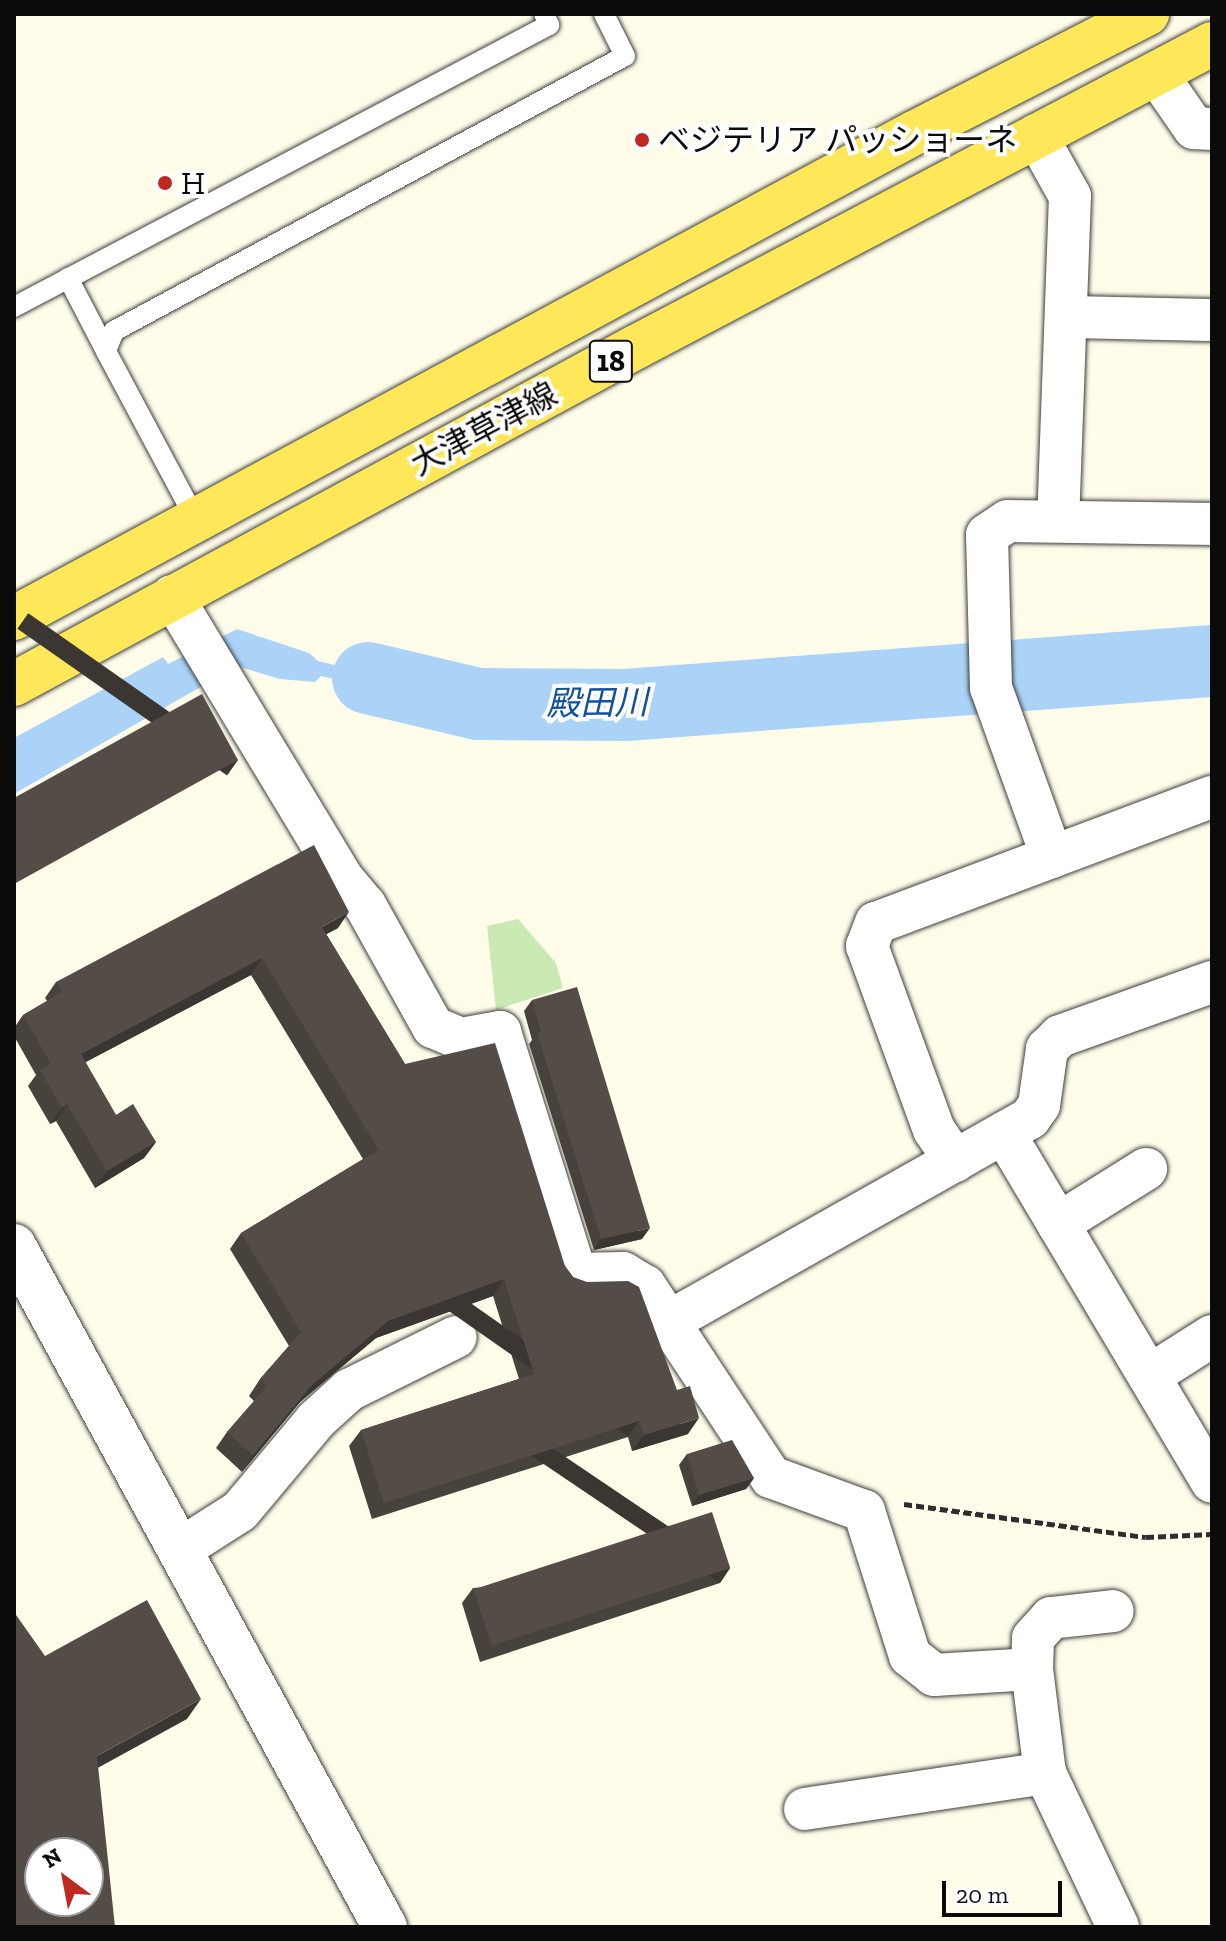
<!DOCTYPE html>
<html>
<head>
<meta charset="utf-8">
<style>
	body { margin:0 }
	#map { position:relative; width:1226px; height:1941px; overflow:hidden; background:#fffde9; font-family:"Zilla Slab","Noto Sans JP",serif }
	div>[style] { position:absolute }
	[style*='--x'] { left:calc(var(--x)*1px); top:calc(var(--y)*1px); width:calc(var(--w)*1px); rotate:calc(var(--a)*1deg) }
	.green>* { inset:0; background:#c9eab2 }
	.water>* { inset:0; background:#abd3f8 }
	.river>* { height:72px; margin:-36px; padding:0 36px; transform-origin:36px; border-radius:36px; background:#abd3f8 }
	.path>* { height:5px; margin-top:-2.5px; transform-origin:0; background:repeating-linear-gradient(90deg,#2d2d2d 0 8px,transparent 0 12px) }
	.roads { filter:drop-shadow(0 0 2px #3e3e3e) drop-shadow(0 0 2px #3e3e3e) }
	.service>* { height:20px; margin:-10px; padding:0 10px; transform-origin:10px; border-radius:10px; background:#fff }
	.minor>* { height:42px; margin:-21px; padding:0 21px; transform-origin:21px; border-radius:21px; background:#fff }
	.tertiary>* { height:44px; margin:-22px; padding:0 22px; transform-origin:22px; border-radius:22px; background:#fff }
	.primary>* { height:44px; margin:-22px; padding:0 22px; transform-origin:22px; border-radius:22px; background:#fee85a }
	.wall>* { inset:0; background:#48423d }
	.shaded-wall>* { inset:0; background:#3b3632; transform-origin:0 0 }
	.building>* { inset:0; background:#544d47; transform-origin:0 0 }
	.dots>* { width:22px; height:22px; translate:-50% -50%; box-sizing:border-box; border:4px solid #fff; border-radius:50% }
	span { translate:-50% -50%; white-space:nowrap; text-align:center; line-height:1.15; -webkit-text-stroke:8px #fff; paint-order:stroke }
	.shield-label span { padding:2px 6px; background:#fff; border:2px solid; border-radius:6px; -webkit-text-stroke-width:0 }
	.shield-label { font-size:30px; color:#0b0b0b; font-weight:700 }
	.poi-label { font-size:32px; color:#0b0b0b }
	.left { translate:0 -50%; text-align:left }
	.street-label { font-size:32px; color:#0b0b0b }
	.water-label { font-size:34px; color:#1152a0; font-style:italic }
	.frame { position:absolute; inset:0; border:16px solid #0b0b0b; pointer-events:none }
	.north { position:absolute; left:24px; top:1837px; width:80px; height:80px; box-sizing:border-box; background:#fff; border:2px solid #9d9d9d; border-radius:50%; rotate:328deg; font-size:22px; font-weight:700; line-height:32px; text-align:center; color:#0b0b0b }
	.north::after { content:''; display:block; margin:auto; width:28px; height:36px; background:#bf291f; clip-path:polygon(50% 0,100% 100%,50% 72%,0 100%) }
	.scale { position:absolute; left:942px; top:1881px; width:120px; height:36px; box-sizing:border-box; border:4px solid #0b0b0b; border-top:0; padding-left:10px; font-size:24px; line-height:28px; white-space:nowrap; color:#0b0b0b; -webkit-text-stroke:6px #fff; paint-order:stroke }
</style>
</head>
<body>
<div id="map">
	<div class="green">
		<i style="clip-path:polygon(518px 919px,556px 963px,563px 988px,496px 1010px,487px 926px)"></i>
	</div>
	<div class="water">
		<i style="clip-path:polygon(237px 629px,309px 653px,318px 661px,463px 696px,462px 708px,321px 676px,315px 682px,280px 679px,237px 666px,14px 794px,14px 738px,163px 657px,168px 664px)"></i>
	</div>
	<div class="river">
		<i style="--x:368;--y:678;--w:113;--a:13.3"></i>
		<i style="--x:478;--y:704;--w:147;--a:0.4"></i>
		<i style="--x:625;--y:705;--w:589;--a:-4.29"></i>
	</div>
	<div class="path">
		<i style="--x:904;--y:1504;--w:244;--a:7.8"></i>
		<i style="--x:1146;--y:1537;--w:66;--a:-2.6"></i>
	</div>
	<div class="roads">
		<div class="service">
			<i style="--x:68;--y:278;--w:82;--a:62.5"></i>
			<i style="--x:14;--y:307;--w:605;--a:-27.79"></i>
			<i style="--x:549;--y:25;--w:12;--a:-114"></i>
			<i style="--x:195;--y:518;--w:189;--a:-118.1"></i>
			<i style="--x:106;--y:351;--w:22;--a:-68"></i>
			<i style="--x:114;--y:331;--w:580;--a:-28.29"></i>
			<i style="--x:625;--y:56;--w:47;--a:-116.6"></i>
		</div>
		<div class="minor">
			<i style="--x:1156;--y:73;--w:67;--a:55.4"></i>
			<i style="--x:1194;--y:128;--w:18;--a:3"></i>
			<i style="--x:1036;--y:135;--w:70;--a:60.9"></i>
			<i style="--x:1070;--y:196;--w:325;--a:92.1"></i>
			<i style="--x:1068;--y:317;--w:144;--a:1.2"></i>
			<i style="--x:172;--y:596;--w:329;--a:58.9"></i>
			<i style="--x:342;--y:878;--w:35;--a:50"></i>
			<i style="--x:365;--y:905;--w:140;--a:60.9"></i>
			<i style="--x:433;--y:1027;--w:30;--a:23"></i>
			<i style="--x:461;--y:1039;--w:40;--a:-10"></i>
			<i style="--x:500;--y:1032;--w:254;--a:72.6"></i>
			<i style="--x:576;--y:1274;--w:47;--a:-1.2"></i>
			<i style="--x:623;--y:1273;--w:26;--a:31"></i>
			<i style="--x:645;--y:1286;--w:229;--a:56.6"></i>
			<i style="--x:771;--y:1477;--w:99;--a:20.1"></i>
			<i style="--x:864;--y:1511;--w:152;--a:72.4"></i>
			<i style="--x:910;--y:1656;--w:31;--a:38"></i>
			<i style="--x:934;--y:1675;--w:98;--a:-3.5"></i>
			<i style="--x:1032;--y:1669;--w:105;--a:82.9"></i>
			<i style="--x:1045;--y:1773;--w:170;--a:64.6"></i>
			<i style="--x:1052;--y:857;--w:180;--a:-109.8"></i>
			<i style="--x:991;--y:688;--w:153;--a:-91.5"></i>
			<i style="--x:987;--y:535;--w:25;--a:-34"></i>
			<i style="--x:1008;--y:521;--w:204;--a:0.8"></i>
			<i style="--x:1004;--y:1133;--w:406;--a:59.2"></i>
			<i style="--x:955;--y:1161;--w:37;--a:-124"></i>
			<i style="--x:934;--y:1130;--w:196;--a:-110"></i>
			<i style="--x:867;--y:946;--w:25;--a:-69"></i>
			<i style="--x:876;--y:923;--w:359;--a:-20.6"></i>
			<i style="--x:1058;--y:1224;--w:104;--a:-32"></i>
			<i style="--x:670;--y:1321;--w:413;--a:-29.4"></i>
			<i style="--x:1030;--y:1118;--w:16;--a:-55"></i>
			<i style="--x:1039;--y:1105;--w:57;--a:-81.9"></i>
			<i style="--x:1047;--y:1049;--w:18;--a:-45"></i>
			<i style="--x:1060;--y:1036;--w:161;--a:-19.6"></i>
			<i style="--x:1149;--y:1376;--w:75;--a:-32.4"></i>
			<i style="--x:179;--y:1550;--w:72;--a:-32.6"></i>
			<i style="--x:240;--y:1511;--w:119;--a:-50.1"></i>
			<i style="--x:316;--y:1420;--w:45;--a:-42.3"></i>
			<i style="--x:349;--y:1390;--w:119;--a:-26.4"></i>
			<i style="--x:1032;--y:1669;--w:31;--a:-88"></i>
			<i style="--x:1033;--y:1638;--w:27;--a:-48"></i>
			<i style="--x:1051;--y:1618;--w:62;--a:-6.4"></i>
			<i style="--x:805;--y:1809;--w:243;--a:-8.5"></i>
		</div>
		<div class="tertiary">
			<i style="--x:14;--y:1246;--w:776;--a:61.42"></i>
		</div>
		<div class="primary">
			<i style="--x:14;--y:618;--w:1022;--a:-28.32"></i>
			<i style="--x:914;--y:133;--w:262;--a:-27.1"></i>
			<i style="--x:14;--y:684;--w:707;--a:-28.45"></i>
			<i style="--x:636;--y:347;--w:651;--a:-27.75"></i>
		</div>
	</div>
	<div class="wall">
		<i style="clip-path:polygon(338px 928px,326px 934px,405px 1064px,565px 1266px,688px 1434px,632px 1451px,628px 1437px,372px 1519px,349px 1446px,361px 1430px,519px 1379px,493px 1296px,376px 1338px,300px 1402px,242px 1472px,216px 1448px,227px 1432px,254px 1401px,249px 1396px,260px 1379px,289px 1346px,230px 1249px,241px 1233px,363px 1159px,251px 975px,85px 1062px,116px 1115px,156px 1142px,144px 1158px,95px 1188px,56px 1121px,50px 1124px,28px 1086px,36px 1075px,14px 1036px,14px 1028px,23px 1015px,47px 1001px,45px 998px,56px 982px)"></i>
		<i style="clip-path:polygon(532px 1000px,642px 1239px,594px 1250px,529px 1044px,532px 1040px,524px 1011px)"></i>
		<i style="clip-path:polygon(687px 1454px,754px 1478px,746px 1489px,692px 1506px,679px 1465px)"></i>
		<i style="clip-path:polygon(730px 1568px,720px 1583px,480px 1662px,462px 1603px,473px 1588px)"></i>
	</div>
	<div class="shaded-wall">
		<i style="left:238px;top:760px;width:19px;height:256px;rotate:125deg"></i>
		<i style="clip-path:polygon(349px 912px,338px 928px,310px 943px,322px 927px)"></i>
		<i style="clip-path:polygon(262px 958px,251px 975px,69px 1071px,81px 1054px)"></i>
		<i style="clip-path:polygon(67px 1104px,56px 1121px,50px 1124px,62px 1108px)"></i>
		<i style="clip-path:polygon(156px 1142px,144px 1158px,95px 1188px,107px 1171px)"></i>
		<i style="clip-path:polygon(650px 1228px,642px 1239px,594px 1250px,601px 1239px)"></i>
		<i style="clip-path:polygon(504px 1279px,493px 1296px,376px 1338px,300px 1402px,242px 1472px,253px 1455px,311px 1386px,388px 1321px)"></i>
		<i style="clip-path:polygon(699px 1418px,688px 1434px,632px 1451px,644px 1435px)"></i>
		<i style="left:639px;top:1421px;width:19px;height:268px;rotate:125deg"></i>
		<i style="clip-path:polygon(754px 1478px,746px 1489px,692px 1506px,699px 1495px)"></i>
		<i style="left:730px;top:1568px;width:18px;height:252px;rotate:124deg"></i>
		<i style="clip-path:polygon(201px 1699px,187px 1719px,83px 1776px,97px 1756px)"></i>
	</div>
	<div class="building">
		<i style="clip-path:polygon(202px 694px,238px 760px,14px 884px,14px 798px)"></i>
		<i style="clip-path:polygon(314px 845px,349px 912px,322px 927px,405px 1064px,495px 1043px,565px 1266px,573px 1277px,587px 1282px,628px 1281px,639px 1287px,677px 1390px,690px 1386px,699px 1418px,644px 1435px,639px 1421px,384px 1503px,361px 1430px,534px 1374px,504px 1279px,388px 1321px,311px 1386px,253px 1455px,227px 1432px,267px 1386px,260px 1379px,301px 1332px,241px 1233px,379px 1150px,262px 958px,81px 1054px,116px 1115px,133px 1104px,156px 1142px,107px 1171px,67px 1104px,62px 1108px,40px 1070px,51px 1064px,23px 1015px,62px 992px,56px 982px)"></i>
		<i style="clip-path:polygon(577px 987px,650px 1228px,601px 1239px,537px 1033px,541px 1032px,532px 1000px)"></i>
		<i style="clip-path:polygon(732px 1440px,754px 1478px,699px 1495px,687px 1454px)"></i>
		<i style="left:712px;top:1512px;width:59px;height:251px;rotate:72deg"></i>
		<i style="clip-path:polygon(evenodd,147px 1600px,201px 1699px,97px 1756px,115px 1927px,14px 1927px,14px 1612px,45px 1656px,147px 1600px,40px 1853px,88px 1853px,88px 1901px,40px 1901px,40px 1853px)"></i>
	</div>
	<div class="dots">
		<i style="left:642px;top:140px;background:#bf291f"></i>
		<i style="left:165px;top:183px;background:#bf291f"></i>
	</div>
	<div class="shield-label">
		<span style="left:611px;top:361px">18</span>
	</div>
	<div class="poi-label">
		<span class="left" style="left:658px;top:140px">ベジテリア パッショーネ</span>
		<span class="left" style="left:181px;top:183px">H</span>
	</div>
	<div class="street-label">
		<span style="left:484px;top:429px;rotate:-28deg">大津草津線</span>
	</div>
	<div class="water-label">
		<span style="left:597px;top:703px;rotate:-1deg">殿田川</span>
	</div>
	<div class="frame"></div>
	<div class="north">N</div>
	<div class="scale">20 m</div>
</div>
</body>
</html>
